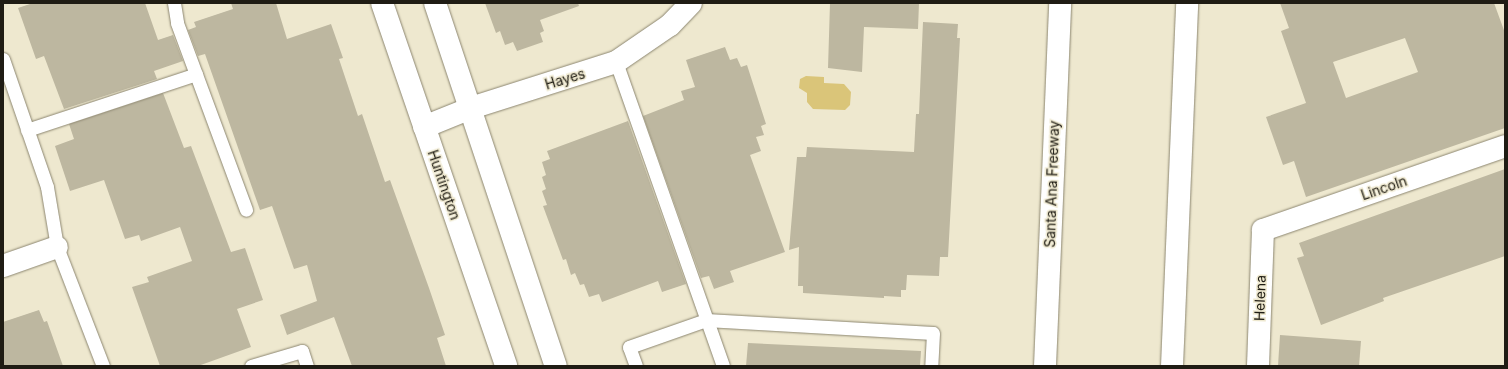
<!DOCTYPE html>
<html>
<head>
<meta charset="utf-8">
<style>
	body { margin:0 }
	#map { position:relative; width:1508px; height:369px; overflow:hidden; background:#eee8cf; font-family:Inter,sans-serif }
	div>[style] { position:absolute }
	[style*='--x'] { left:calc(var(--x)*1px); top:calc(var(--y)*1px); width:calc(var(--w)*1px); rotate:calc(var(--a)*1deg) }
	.water>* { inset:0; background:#dac579 }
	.building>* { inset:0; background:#bdb7a0 }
	.roads { filter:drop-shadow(0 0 1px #8c8670) drop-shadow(0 0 1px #8c8670) }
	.lane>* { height:13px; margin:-6.5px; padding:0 6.5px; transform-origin:6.5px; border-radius:6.5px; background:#fff }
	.street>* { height:22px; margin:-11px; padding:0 11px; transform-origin:11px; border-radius:11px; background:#fff }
	.secondary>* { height:22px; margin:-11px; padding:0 11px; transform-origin:11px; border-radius:11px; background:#fff }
	.highway>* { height:22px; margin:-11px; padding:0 11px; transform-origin:11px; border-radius:11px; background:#fff }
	span { translate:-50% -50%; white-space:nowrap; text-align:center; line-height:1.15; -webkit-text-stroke:3px #eee8cf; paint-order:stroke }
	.street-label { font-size:14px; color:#1f1c14 }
	.frame { position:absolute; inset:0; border:4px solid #1f1c14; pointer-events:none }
</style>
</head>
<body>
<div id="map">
	<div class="water">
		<i style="clip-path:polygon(806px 76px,824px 77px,824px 83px,844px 84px,851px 92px,850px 105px,845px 110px,813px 109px,807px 102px,807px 93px,799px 88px,800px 79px)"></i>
	</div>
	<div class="building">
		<i style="clip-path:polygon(33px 3px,145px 3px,158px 40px,173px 35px,183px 61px,154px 71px,157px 79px,64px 109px,44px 56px,36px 59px,18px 8px)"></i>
		<i style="clip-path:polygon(231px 3px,276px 3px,287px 39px,331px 24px,343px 58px,339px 59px,358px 116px,362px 114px,385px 182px,390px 180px,429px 288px,445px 335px,437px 338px,446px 366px,352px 366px,334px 317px,287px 335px,280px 315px,317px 301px,307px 265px,294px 269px,272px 206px,260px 210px,205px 54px,198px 56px,188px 30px,196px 27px,194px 22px,233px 9px)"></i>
		<i style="clip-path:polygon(485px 3px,578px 3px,579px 6px,540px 20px,544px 31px,540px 33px,543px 42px,517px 51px,513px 42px,505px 45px,500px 31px,496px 33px)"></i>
		<i style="clip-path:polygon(830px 3px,919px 3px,918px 29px,864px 27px,862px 72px,828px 68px)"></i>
		<i style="clip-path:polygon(evenodd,1280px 3px,1494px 3px,1505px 33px,1505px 128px,1306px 197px,1294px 161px,1283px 165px,1266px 117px,1306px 103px,1281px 31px,1289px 28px,1280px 3px,1405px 38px,1418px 72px,1346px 98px,1333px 62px,1405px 38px)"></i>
		<i style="clip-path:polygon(923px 22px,958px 24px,957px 38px,960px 38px,948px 257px,940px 257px,939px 276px,907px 275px,906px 290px,901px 290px,901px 297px,884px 296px,884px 298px,803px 293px,803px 286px,798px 286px,799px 247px,789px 250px,797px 157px,806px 157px,807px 147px,914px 152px,916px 114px,919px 114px)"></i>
		<i style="clip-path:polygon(725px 47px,730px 60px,737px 58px,741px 67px,747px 65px,766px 124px,761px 126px,764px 135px,756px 137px,761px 151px,750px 155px,785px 252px,730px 271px,734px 282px,714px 289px,709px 276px,701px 278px,643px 116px,684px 100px,681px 91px,695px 87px,686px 60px)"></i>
		<i style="clip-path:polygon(163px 93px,184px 148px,191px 146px,231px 252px,245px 248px,263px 300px,237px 309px,251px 347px,198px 366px,160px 366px,132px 287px,149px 282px,147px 277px,192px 261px,180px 227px,141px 241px,139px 235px,125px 239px,104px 180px,70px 191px,55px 146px,74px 139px,69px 124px)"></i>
		<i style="clip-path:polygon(628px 121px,686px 284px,662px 292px,658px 281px,602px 302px,599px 294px,589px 297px,584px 284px,580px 285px,575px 273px,571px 275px,566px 259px,563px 260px,543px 206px,547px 205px,542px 191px,546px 189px,542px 177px,546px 175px,542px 162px,550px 159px,547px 151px)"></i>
		<i style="clip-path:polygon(1505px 169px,1505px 256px,1383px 298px,1384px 301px,1321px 325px,1297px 258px,1304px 256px,1299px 243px)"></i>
		<i style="clip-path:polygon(39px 310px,44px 322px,47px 321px,63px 366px,3px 366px,3px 322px)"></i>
		<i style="clip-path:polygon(1280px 335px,1361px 341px,1359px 366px,1278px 366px)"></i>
		<i style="clip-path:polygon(748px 343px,921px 351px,920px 366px,746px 366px)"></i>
	</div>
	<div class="roads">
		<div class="lane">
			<i style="--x:174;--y:3;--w:20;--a:81"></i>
			<i style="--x:177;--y:23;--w:199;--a:69.7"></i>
			<i style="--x:3;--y:59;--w:135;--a:71"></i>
			<i style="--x:47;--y:187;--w:61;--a:80.5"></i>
			<i style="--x:57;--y:247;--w:128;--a:68.9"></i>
			<i style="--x:616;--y:62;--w:322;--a:70.6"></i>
			<i style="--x:27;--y:130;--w:178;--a:-18.3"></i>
			<i style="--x:251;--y:366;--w:53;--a:-16.4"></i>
			<i style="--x:302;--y:351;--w:16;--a:72"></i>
			<i style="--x:636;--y:366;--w:20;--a:-110"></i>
			<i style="--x:629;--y:347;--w:82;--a:-19.3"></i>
			<i style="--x:706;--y:320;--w:227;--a:3.3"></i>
			<i style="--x:933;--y:333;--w:33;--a:93"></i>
		</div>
		<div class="street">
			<i style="--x:3;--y:266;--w:57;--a:-19.4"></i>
			<i style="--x:1258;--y:366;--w:136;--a:-87.9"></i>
			<i style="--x:1263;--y:230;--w:256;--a:-19.1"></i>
		</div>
		<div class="secondary">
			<i style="--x:382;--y:3;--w:384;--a:71.1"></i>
			<i style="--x:435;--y:3;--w:383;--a:71.6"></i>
			<i style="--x:424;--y:127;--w:51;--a:-22"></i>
			<i style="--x:471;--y:108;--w:152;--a:-17.6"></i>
			<i style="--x:616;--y:62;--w:65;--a:-34.4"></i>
			<i style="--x:670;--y:25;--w:30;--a:-46"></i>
		</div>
		<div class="highway">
			<i style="--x:1045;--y:366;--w:363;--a:-87.6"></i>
			<i style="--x:1172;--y:366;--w:363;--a:-87.6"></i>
		</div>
	</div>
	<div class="street-label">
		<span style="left:565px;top:79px;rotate:-17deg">Hayes</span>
		<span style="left:1052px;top:184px;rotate:-88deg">Santa Ana Freeway</span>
		<span style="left:444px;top:185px;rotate:71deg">Huntington</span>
		<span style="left:1384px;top:188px;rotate:-19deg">Lincoln</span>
		<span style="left:1260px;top:298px;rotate:-88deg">Helena</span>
	</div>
	<div class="frame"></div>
</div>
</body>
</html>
